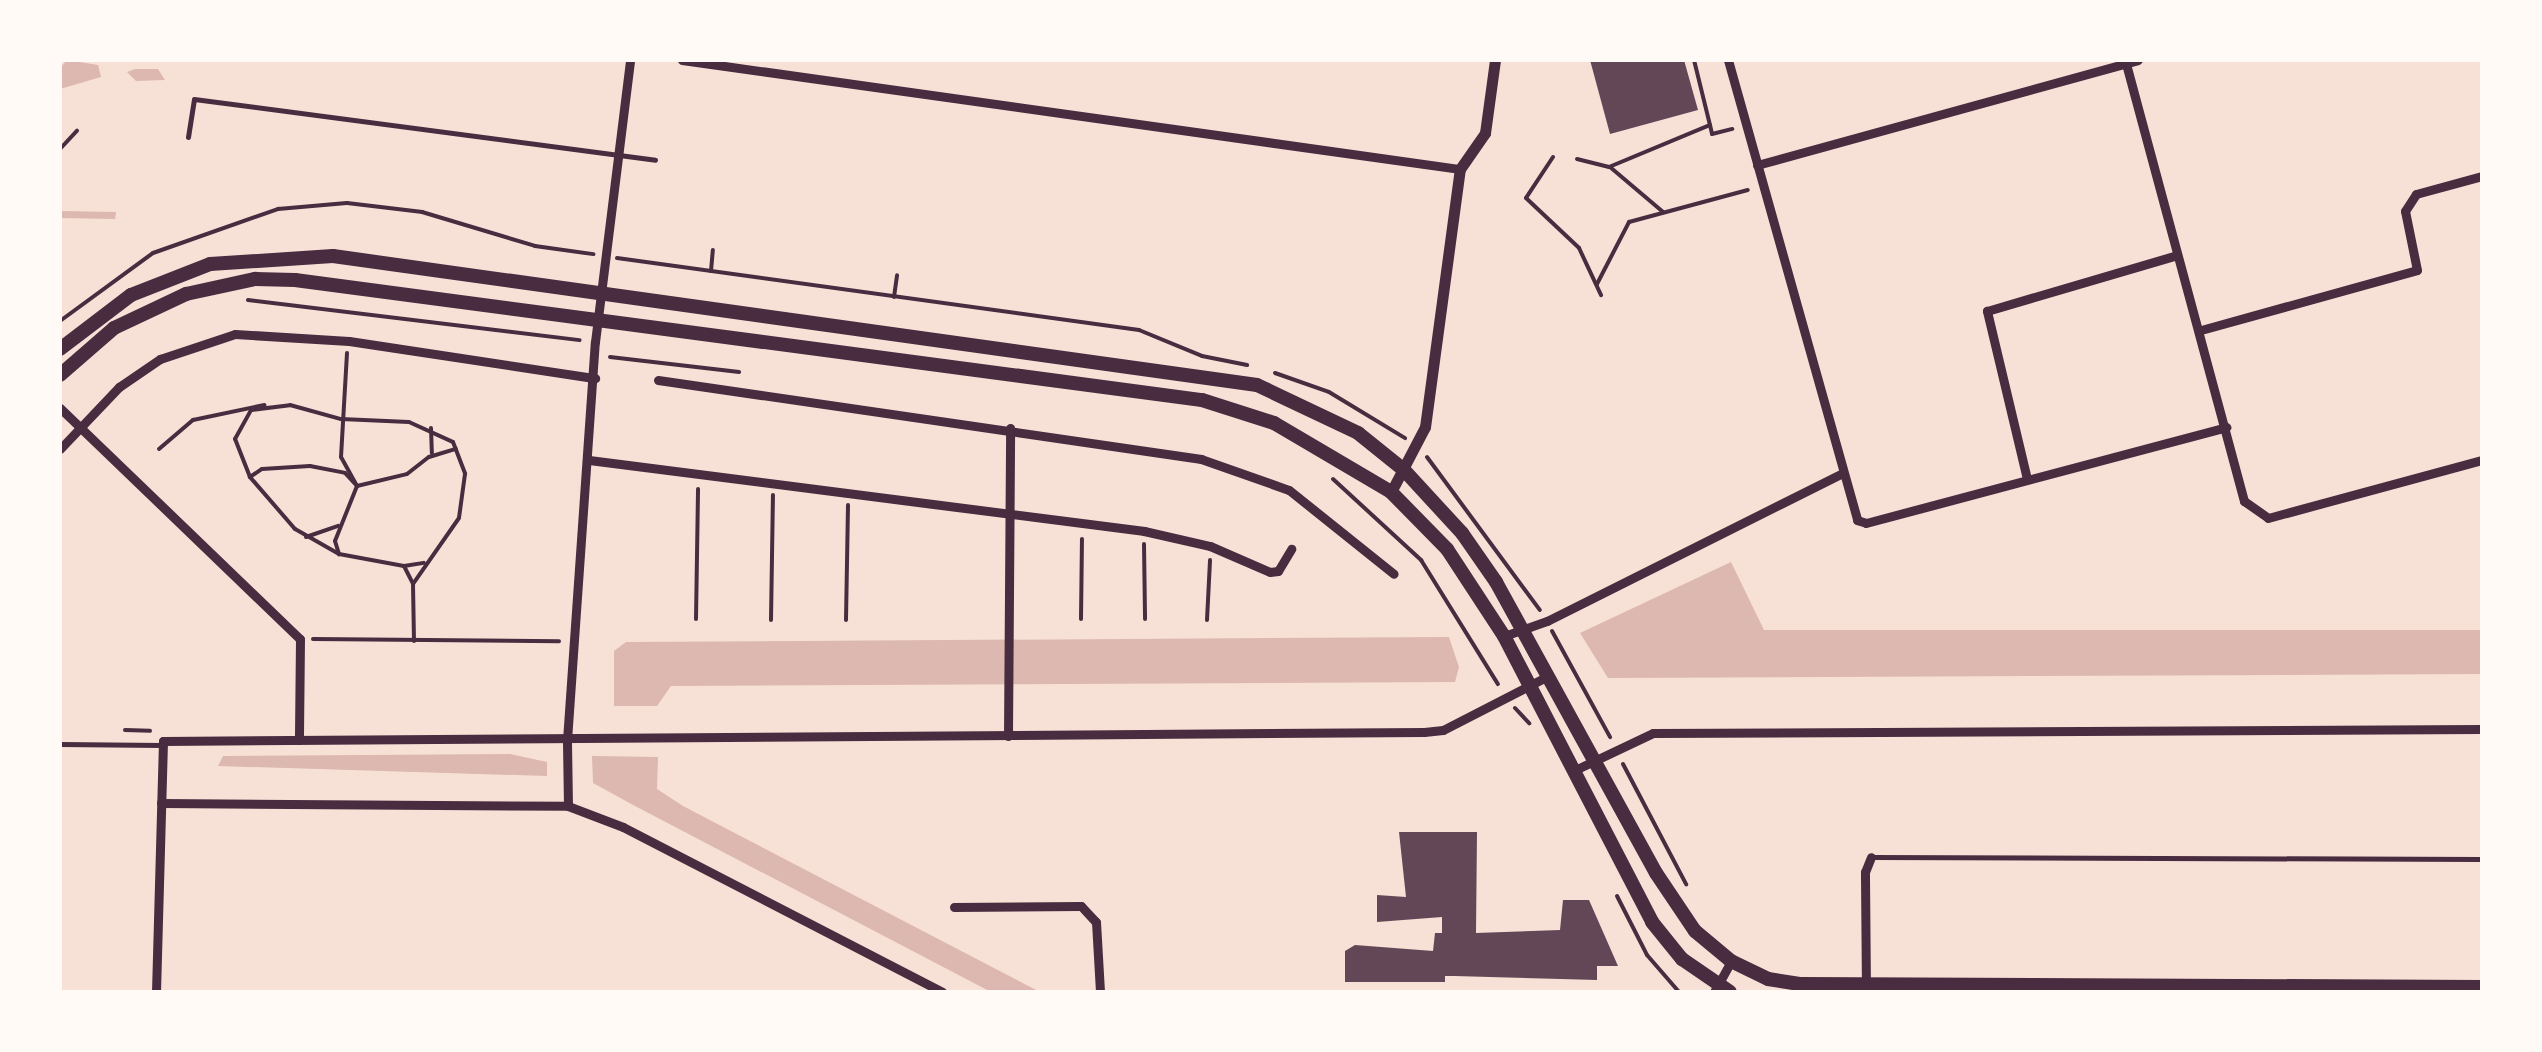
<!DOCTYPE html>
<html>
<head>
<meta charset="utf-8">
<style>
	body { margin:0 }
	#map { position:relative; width:2542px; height:1052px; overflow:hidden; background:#f7e1d7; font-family:"DejaVu Sans",sans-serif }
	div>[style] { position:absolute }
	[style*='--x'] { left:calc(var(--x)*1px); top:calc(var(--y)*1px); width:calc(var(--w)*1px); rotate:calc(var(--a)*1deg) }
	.water>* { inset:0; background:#dcb8b0 }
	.building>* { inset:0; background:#644757 }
	.path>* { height:4px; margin:-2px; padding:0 2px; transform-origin:2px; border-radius:2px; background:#4a2c40 }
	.service>* { height:5px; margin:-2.5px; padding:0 2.5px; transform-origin:2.5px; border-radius:2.5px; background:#4a2c40 }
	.minor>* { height:9px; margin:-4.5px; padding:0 4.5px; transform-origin:4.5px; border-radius:4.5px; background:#4a2c40 }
	.tertiary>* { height:11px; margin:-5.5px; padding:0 5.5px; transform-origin:5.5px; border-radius:5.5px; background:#4a2c40 }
	.secondary>* { height:14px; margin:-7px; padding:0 7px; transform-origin:7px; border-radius:7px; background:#4a2c40 }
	span { translate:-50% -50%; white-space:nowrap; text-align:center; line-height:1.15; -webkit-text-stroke:9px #fffaf5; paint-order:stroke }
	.frame { position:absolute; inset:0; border:62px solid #fffaf5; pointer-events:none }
</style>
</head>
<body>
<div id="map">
	<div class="water">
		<i style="clip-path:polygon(67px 60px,98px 65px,101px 77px,60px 89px,60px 68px)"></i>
		<i style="clip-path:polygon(135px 69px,158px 69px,165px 80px,136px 81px,127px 72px)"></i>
		<i style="clip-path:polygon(60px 211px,116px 212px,116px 213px,115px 219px,60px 218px)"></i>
		<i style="clip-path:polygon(1731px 562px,1764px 630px,2482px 630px,2482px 674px,1608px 678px,1580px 633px)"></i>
		<i style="clip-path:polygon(1449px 637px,1459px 667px,1455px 682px,671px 686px,657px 706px,614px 706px,614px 651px,626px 642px)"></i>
		<i style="clip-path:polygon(510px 754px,547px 762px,547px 776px,218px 766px,223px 756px)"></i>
		<i style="clip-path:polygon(592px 756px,658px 757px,657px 789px,683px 806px,1040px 992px,991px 992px,635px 806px,593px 783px)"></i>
	</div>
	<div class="building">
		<i style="clip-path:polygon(1590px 60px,1684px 60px,1698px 110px,1610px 134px)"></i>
		<i style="clip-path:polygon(1399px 832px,1477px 832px,1476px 933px,1560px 930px,1563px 900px,1589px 900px,1618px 966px,1597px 966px,1597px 980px,1454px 976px,1445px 976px,1445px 982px,1345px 982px,1345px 951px,1355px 945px,1433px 951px,1435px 933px,1442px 933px,1442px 917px,1377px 922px,1377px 895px,1406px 897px)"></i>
	</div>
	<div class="path">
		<i style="--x:1694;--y:60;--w:67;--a:76.2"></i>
		<i style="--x:60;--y:149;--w:25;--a:-47"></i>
		<i style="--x:1553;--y:157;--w:49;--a:123.4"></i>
		<i style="--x:1526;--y:198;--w:73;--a:43.3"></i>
		<i style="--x:1579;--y:248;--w:52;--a:64.9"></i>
		<i style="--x:1577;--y:159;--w:33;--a:14"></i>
		<i style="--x:1609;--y:167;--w:109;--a:-22.6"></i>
		<i style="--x:1710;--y:125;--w:9;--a:77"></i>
		<i style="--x:1712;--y:134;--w:21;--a:-14"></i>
		<i style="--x:1610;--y:167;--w:70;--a:40.3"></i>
		<i style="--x:617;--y:258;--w:527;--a:7.85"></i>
		<i style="--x:1139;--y:330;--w:68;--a:22.4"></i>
		<i style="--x:1202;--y:356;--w:46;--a:11.3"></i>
		<i style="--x:711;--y:271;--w:21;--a:-85"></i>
		<i style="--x:1597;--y:284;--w:70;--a:-62.7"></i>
		<i style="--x:1629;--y:222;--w:123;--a:-15.1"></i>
		<i style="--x:894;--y:297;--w:22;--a:-82"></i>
		<i style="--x:248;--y:300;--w:334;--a:6.9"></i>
		<i style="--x:60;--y:321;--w:115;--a:-36.2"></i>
		<i style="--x:153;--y:253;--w:133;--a:-19.4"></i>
		<i style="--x:278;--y:209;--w:69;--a:-5"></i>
		<i style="--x:347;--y:203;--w:76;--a:6.8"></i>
		<i style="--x:422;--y:212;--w:118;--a:16.7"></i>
		<i style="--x:535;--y:246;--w:59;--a:7.9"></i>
		<i style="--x:347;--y:353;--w:104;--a:93.3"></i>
		<i style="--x:341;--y:457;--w:33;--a:61"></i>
		<i style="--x:357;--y:486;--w:59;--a:111.8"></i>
		<i style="--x:335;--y:541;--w:14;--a:73"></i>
		<i style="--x:339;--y:554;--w:66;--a:10.5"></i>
		<i style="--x:404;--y:566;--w:20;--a:63"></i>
		<i style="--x:413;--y:584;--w:57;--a:89"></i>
		<i style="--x:610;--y:357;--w:130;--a:6.6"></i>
		<i style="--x:1275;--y:373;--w:57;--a:19.4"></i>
		<i style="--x:1329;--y:392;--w:89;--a:31.2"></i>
		<i style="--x:431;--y:428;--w:25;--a:88"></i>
		<i style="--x:159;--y:449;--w:45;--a:-40.5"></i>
		<i style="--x:193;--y:420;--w:73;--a:-11.9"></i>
		<i style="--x:1427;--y:457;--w:190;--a:53.6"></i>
		<i style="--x:250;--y:477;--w:14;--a:-34"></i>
		<i style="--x:262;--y:469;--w:48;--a:-3.6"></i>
		<i style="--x:310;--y:466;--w:36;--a:11"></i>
		<i style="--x:345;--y:473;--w:18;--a:47"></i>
		<i style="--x:357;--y:486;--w:51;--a:-13.5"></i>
		<i style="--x:407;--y:474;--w:28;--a:-38"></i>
		<i style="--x:429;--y:457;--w:28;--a:-17"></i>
		<i style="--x:1333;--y:479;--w:120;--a:42.6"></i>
		<i style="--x:1421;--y:560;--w:146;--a:58.2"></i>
		<i style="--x:306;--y:537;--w:34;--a:-19"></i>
		<i style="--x:1144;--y:544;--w:75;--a:89.2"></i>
		<i style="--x:339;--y:554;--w:51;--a:-150.4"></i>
		<i style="--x:295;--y:529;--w:69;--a:-130.9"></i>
		<i style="--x:250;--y:477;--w:41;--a:-111.5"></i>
		<i style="--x:235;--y:439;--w:33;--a:-61"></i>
		<i style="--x:251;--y:410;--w:39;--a:-7"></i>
		<i style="--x:290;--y:405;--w:53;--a:15.4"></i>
		<i style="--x:341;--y:419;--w:68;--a:2.5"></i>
		<i style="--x:409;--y:422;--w:48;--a:24.4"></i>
		<i style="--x:453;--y:442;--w:34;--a:69"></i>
		<i style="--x:465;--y:474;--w:44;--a:97.8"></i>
		<i style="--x:459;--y:518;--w:80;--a:124.9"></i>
		<i style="--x:404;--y:566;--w:20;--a:-9"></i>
		<i style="--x:696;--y:619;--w:130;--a:-89.1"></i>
		<i style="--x:1081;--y:619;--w:80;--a:-89.3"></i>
		<i style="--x:771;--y:620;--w:125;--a:-89.1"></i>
		<i style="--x:846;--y:620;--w:115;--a:-89"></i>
		<i style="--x:1207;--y:620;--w:60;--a:-87.1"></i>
		<i style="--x:1552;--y:631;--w:121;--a:61.3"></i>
		<i style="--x:313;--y:639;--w:246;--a:0.5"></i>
		<i style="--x:1515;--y:708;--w:21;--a:47"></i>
		<i style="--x:125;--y:730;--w:25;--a:2"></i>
		<i style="--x:1623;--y:764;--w:136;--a:62.3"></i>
		<i style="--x:1617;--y:896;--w:66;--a:63"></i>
		<i style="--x:1647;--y:955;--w:49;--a:49.1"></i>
	</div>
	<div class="service">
		<i style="--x:188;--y:137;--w:38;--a:-81"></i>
		<i style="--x:194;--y:99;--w:465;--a:7.5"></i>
		<i style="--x:60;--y:744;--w:102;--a:0.6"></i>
		<i style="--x:1871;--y:857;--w:611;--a:0.19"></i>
	</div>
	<div class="minor">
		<i style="--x:682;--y:60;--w:786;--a:7.98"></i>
		<i style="--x:1728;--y:60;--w:478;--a:74.3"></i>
		<i style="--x:1857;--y:520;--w:9;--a:18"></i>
		<i style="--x:1866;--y:523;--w:373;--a:-14.9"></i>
		<i style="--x:2125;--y:60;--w:457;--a:74.9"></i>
		<i style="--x:2244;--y:501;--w:29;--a:35"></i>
		<i style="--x:2268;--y:518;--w:222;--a:-15.2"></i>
		<i style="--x:1757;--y:165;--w:395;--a:-15.4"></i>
		<i style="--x:2201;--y:330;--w:224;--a:-15.5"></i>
		<i style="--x:2417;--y:270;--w:60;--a:-101.5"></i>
		<i style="--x:2405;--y:211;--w:20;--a:-57"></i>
		<i style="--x:2416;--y:194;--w:68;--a:-15.3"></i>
		<i style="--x:658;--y:380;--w:549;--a:8.28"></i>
		<i style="--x:1201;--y:459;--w:93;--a:19.4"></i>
		<i style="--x:1289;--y:490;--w:134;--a:38.7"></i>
		<i style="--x:60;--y:408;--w:333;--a:43.9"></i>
		<i style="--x:300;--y:639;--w:101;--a:90.6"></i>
		<i style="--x:60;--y:449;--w:86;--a:-46.4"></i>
		<i style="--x:119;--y:387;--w:50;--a:-34.3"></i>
		<i style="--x:160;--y:359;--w:79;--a:-18.4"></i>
		<i style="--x:235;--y:334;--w:114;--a:3.5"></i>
		<i style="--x:349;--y:341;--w:249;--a:8.6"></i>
		<i style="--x:589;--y:460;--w:560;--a:7.29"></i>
		<i style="--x:1144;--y:531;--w:68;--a:12.8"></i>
		<i style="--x:1210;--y:546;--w:65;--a:23.4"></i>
		<i style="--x:1270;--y:572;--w:8;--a:-7"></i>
		<i style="--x:1278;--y:571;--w:26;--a:-59"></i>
		<i style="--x:2027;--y:479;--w:173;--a:-103.4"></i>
		<i style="--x:1987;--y:311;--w:198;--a:-16.4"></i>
		<i style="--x:1504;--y:636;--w:46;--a:-19.2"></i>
		<i style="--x:1547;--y:621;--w:329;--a:-26.6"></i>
		<i style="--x:1008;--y:736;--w:308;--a:-89.6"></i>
		<i style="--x:1575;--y:770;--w:86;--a:-25.4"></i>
		<i style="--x:1653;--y:733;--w:829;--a:-0.28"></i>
		<i style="--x:161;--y:803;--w:407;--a:0.4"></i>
		<i style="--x:568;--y:806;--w:59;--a:20.9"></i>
		<i style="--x:623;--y:827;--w:359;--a:27.3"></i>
		<i style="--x:568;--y:806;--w:66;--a:-90.9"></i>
		<i style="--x:567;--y:740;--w:399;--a:-86"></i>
		<i style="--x:595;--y:342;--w:284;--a:-82.9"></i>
		<i style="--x:954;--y:907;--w:127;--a:-0.5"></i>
		<i style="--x:1081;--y:906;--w:22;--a:47"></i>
		<i style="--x:1096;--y:922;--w:70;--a:86.7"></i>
		<i style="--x:156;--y:992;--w:251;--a:-88.4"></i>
		<i style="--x:163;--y:741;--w:1261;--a:-0.41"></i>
		<i style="--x:1424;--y:732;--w:19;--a:-6"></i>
		<i style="--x:1443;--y:730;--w:118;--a:-27.2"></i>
		<i style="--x:1714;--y:992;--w:35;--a:-61"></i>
		<i style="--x:1866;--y:992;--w:120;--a:-90.5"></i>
		<i style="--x:1865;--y:872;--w:16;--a:-68"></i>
	</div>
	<div class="tertiary">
		<i style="--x:1391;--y:492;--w:73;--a:-62.4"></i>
		<i style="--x:1425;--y:427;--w:260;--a:-82.3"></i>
		<i style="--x:1460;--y:169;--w:44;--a:-55.2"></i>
		<i style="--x:1485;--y:133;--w:74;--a:-82.2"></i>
	</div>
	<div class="secondary">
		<i style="--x:60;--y:349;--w:89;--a:-37.3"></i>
		<i style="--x:131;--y:295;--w:85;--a:-21.4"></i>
		<i style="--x:210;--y:264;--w:123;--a:-3.7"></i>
		<i style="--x:333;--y:256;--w:933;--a:7.95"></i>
		<i style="--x:1257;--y:385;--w:112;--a:25.4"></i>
		<i style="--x:1358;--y:433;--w:59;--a:38.8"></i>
		<i style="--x:1404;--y:470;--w:86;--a:47.4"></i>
		<i style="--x:1462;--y:533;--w:60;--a:55.2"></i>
		<i style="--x:1496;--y:582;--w:332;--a:61.2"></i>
		<i style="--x:1656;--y:873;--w:70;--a:56.1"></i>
		<i style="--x:1695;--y:931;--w:47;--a:39.8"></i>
		<i style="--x:1731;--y:961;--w:41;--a:25.9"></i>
		<i style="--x:1768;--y:979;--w:32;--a:9"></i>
		<i style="--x:1800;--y:984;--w:682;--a:0.25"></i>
		<i style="--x:60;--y:375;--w:72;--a:-41"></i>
		<i style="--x:114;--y:328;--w:80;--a:-25.3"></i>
		<i style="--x:186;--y:294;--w:71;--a:-12.3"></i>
		<i style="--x:255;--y:279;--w:40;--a:1.4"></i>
		<i style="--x:295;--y:280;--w:915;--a:7.54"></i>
		<i style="--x:1202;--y:400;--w:76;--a:17.7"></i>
		<i style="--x:1274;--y:423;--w:136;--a:30.5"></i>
		<i style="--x:1391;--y:492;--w:80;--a:45.5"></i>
		<i style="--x:1447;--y:549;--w:104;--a:56.8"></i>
		<i style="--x:1504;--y:636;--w:322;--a:62.6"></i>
		<i style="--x:1652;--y:922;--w:48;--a:51"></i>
		<i style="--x:1682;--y:959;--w:58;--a:34.5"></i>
	</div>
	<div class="frame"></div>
</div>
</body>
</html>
